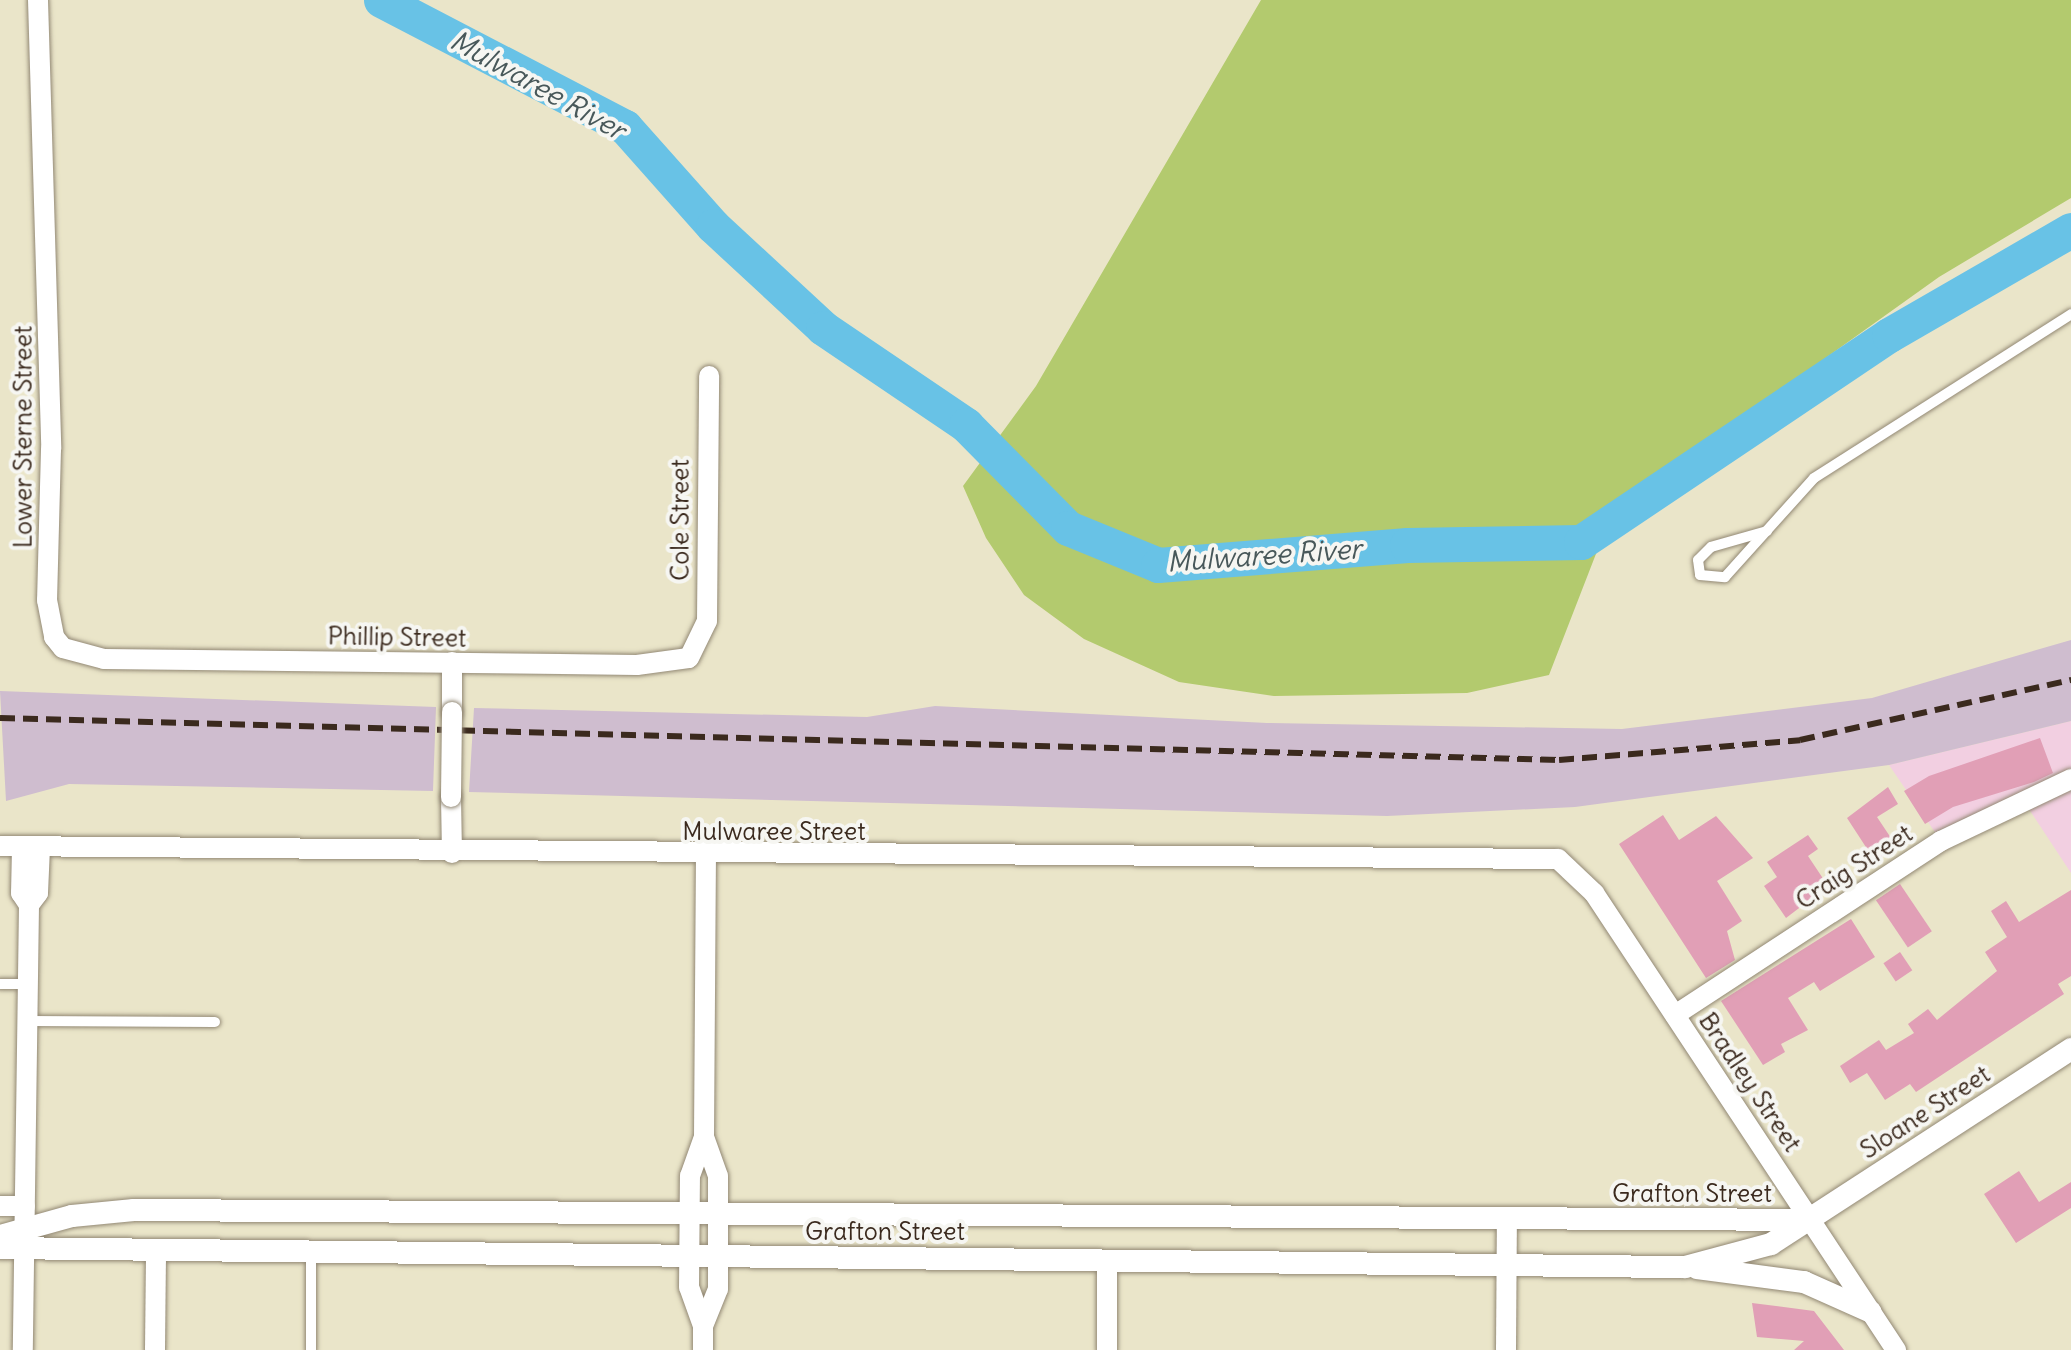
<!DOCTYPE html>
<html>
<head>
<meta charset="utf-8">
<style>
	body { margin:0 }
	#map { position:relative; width:2071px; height:1350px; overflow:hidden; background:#eae5c9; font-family:Delius,sans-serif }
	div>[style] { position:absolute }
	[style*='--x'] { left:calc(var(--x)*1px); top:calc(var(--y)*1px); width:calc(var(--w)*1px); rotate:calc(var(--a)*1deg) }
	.built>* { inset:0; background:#f2cfe1 }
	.industrial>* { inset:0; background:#cfbdcf }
	.green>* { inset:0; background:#b3ca6e }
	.river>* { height:35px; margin:-17.5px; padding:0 17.5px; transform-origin:17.5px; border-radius:17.5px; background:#68c2e6 }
	.building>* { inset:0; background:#e19fb6; transform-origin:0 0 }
	.roads { filter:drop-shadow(0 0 2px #928874) drop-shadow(0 0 2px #928874) }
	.service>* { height:10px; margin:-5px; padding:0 5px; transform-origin:5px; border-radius:5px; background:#fff }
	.minor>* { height:20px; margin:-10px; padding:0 10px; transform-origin:10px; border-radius:10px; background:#fff }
	.tertiary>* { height:22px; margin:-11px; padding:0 11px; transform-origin:11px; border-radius:11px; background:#fff }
	.rail>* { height:6px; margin-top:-3px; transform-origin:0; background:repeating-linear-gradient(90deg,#3b2a1e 0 15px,transparent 0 23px) }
	.bridges { filter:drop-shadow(0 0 2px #928874) drop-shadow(0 0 2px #928874) }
	.minor-bridge>* { height:20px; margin:-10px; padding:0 10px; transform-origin:10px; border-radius:10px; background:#fff }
	span { translate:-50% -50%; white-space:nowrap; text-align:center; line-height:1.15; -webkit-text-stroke:8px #f6f6f2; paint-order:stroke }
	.street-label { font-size:25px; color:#3b2a1e }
	.water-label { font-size:28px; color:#48585a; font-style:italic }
</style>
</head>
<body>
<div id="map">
	<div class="built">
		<i style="clip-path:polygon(2071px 721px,2071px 873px,2025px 803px,1941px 841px,1889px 765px)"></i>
	</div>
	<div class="industrial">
		<i style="clip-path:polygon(2071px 640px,2071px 721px,1889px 765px,1575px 807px,1387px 816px,469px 792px,474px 708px,867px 717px,935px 706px,1267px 723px,1622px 729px,1872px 698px)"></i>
		<i style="clip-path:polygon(0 691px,436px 707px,433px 791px,69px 784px,6px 801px)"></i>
	</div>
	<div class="green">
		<i style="clip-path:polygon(1261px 0,2071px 0,2071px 198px,1939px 277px,1613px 510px,1549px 675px,1467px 693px,1274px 696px,1179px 682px,1084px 639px,1024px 595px,986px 538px,963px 486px,1036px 386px)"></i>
	</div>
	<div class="river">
		<i style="--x:381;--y:0;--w:275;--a:27.5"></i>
		<i style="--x:625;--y:127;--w:132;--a:48.4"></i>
		<i style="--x:713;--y:226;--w:150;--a:42.8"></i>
		<i style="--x:823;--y:328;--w:173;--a:34.1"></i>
		<i style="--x:966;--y:425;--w:145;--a:45.3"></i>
		<i style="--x:1068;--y:528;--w:97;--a:22.3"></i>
		<i style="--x:1158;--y:565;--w:250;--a:-4.6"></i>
		<i style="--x:1407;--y:545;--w:174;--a:-1"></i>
		<i style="--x:1581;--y:542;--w:371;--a:-33.9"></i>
		<i style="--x:1889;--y:335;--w:210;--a:-30"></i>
	</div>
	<div class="building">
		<i style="clip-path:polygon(2040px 738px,2053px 773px,2034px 782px,1953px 807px,1925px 824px,1904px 791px,1929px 776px)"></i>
		<i style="clip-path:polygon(1888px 787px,1898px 804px,1877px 817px,1897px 847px,1875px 861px,1847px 818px)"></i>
		<i style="clip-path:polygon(1663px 815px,1679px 840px,1716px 816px,1753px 858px,1717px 881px,1742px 921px,1727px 931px,1735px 960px,1706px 978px,1619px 844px)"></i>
		<i style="clip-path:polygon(1808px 835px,1818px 849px,1808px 856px,1828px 886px,1786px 918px,1764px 886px,1777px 877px,1767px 862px)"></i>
		<i style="left:1900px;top:884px;width:57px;height:29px;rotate:56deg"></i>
		<i style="clip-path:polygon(2071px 890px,2071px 976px,2058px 984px,2064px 994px,1916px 1092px,1910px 1084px,1885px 1100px,1867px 1073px,1850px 1083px,1840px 1066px,1879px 1040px,1886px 1050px,1914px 1033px,1908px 1024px,1928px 1009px,1937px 1020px,1997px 971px,1985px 952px,2007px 937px,1991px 911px,2006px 901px,2019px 922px)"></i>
		<i style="clip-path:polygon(1851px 919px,1875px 957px,1820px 991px,1814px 982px,1788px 998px,1808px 1030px,1781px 1044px,1785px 1052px,1763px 1065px,1721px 1001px)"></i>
		<i style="left:1900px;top:952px;width:22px;height:20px;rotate:56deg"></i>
		<i style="clip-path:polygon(2019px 1171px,2039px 1202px,2071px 1182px,2071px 1208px,2016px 1243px,1984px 1194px)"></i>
		<i style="clip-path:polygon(1752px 1303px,1814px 1311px,1844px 1350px,1794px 1350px,1804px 1341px,1757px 1337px)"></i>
	</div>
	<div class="roads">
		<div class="service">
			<i style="--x:1767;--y:531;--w:58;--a:164.1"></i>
			<i style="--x:1711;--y:547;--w:18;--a:135"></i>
			<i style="--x:1698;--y:560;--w:15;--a:82"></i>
			<i style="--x:1700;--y:575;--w:25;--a:5"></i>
			<i style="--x:1725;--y:577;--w:133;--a:-48"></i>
			<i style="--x:1814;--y:478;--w:305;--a:-32.5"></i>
			<i style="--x:0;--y:984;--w:27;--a:0"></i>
			<i style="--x:28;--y:1021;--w:187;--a:0.3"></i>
			<i style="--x:311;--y:1350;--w:96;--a:-90"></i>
		</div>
		<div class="minor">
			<i style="--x:38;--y:0;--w:449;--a:88.3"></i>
			<i style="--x:51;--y:449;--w:151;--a:91.5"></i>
			<i style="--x:47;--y:600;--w:38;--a:79"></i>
			<i style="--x:54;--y:637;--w:14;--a:51"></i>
			<i style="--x:63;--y:648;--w:42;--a:15"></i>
			<i style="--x:104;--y:659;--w:533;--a:0.64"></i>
			<i style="--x:637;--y:665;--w:52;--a:-7.7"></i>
			<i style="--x:689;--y:658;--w:41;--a:-64.1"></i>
			<i style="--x:707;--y:621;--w:245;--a:-89.5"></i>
			<i style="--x:452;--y:712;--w:50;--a:-90"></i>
			<i style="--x:451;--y:797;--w:56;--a:89"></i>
			<i style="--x:0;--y:846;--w:1558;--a:0.48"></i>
			<i style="--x:1558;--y:859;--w:50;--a:43.4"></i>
			<i style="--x:1594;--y:893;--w:548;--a:56.54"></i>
			<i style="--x:22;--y:847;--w:46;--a:91.2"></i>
			<i style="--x:21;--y:893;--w:14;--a:56"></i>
			<i style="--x:29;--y:905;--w:445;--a:90.8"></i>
			<i style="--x:29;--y:905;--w:15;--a:-53"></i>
			<i style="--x:38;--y:893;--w:45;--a:-87.5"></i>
			<i style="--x:1675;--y:1015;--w:318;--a:-33.2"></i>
			<i style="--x:1941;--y:841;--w:144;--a:-25.5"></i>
			<i style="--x:0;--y:1206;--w:25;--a:0"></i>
			<i style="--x:1107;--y:1260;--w:90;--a:90"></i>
			<i style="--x:703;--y:1326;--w:40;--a:-68"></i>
			<i style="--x:718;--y:1289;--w:113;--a:-90"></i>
			<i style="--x:718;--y:1176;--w:41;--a:-109.7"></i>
			<i style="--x:704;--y:1137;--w:281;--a:-89.6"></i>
			<i style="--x:155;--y:1350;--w:97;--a:-89.4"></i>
			<i style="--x:703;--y:1350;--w:24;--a:-90"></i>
			<i style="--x:703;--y:1326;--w:41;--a:-109.7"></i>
			<i style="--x:689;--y:1287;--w:111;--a:-89.5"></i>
			<i style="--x:690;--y:1176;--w:41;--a:-70.3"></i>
			<i style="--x:1506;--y:1350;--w:133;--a:-89.6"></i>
		</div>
		<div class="tertiary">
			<i style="--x:0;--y:1236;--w:75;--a:-15.5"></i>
			<i style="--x:72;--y:1216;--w:62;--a:-5.5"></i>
			<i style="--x:134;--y:1210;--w:1674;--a:0.34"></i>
			<i style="--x:0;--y:1248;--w:1685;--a:0.65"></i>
			<i style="--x:1685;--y:1267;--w:89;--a:-15"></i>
			<i style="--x:1771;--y:1244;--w:358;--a:-33"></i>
			<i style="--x:1697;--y:1268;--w:108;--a:7.5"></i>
			<i style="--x:1804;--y:1282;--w:73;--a:24.1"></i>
		</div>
	</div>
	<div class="rail">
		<i style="--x:0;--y:718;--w:1560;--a:1.54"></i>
		<i style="--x:1559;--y:760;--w:242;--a:-4.7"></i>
		<i style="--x:1800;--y:740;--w:278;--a:-12.5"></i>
	</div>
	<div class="bridges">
		<div class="minor-bridge">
			<i style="--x:451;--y:797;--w:85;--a:-89.3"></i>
		</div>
	</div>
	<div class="street-label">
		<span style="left:23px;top:437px;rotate:-90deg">Lower Sterne Street</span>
		<span style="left:680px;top:520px;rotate:-90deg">Cole Street</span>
		<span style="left:397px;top:637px;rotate:1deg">Phillip Street</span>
		<span style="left:774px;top:831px">Mulwaree Street</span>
		<span style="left:1854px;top:867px;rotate:-33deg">Craig Street</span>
		<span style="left:1750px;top:1082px;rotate:56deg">Bradley Street</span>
		<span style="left:1925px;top:1112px;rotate:-33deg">Sloane Street</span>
		<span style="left:1692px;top:1193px">Grafton Street</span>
		<span style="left:885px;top:1231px">Grafton Street</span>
	</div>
	<div class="water-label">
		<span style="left:538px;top:85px;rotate:29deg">Mulwaree River</span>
		<span style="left:1264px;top:555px;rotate:-4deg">Mulwaree River</span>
	</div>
</div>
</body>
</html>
